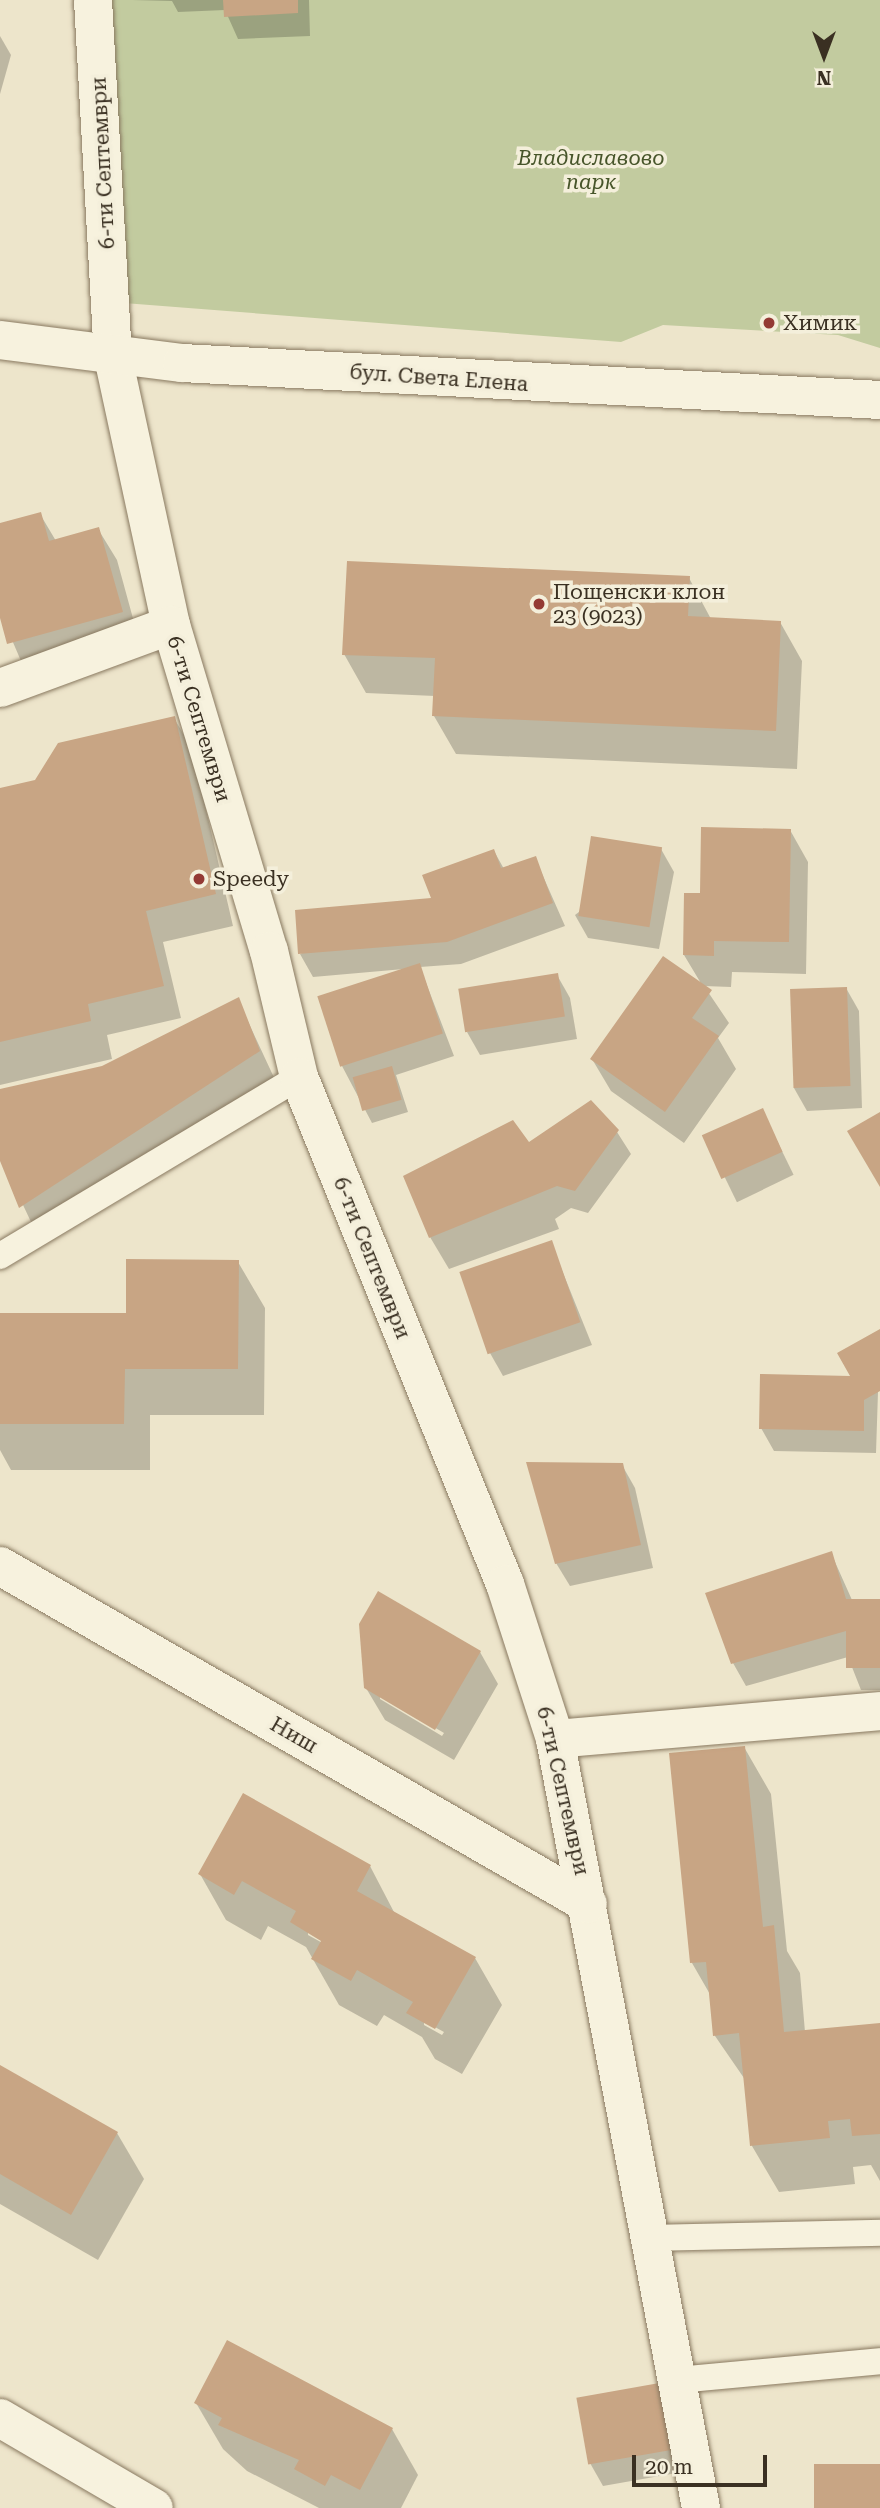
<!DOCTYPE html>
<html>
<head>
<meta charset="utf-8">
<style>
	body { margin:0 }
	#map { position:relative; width:880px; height:2508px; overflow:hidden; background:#ede5cb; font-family:"Roboto Serif",serif }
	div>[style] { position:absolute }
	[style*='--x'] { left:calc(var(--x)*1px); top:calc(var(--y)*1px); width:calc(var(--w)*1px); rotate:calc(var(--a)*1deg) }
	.green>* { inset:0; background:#c2cb9f }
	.shadow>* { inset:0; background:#0003; transform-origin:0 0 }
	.building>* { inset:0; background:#c8a584; transform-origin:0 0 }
	.roads { filter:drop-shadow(0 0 2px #897960) drop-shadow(0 0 2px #897960) }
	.service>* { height:26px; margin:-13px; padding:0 13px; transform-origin:13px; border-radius:13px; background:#f7f2de }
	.minor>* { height:38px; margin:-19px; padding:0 19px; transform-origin:19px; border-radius:19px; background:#f7f2de }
	.tertiary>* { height:38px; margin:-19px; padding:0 19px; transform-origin:19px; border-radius:19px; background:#f7f2de }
	.dots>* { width:19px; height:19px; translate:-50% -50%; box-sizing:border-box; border:4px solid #f4efdb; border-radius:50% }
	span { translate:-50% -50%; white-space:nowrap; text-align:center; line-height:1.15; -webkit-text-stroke:7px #f4efdb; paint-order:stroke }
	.park-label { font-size:21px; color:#47552a; font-style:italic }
	.street-label { font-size:21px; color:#3a3022 }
	.poi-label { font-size:21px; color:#3a3022 }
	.left { translate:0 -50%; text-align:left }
	.north { position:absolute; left:789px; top:21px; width:70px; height:70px; -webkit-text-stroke:5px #f4efdb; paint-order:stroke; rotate:180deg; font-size:19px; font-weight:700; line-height:28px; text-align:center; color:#3a3022 }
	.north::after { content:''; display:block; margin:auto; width:24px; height:32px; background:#3a3022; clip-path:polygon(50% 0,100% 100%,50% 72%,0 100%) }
	.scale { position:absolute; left:632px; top:2455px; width:135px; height:32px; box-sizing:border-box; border:4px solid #3a3022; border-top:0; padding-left:9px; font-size:21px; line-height:24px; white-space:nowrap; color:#3a3022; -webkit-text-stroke:5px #f4efdb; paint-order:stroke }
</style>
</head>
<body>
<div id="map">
	<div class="green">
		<i style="clip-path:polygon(89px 0,880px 0,880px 348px,838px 335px,663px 325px,621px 342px,111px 302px)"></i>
	</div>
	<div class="shadow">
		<i style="clip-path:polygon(132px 0,309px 0,310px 36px,238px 39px,225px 10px,178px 12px,172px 1px)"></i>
		<i style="clip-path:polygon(0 36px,11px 55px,0 94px)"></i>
		<i style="clip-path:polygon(40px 514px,56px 541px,98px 529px,117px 560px,140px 644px,27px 675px,0 612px,0 525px)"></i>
		<i style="clip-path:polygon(689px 578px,711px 619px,780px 622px,802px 661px,797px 769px,456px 754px,434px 716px,435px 696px,366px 693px,344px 654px)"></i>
		<i style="clip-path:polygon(174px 718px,192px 749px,233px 926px,163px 942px,181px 1018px,107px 1035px,112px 1059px,0 1085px,0 790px,36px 782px)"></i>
		<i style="clip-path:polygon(790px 830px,808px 862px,806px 974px,732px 972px,731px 987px,704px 986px,729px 1023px,718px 1038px,736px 1069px,684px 1143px,611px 1091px,592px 1059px,702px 985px,684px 955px,702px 895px)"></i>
		<i style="clip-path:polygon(661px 849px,674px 872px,659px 949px,588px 938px,575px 915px)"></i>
		<i style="clip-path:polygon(494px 851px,504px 869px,535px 858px,565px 926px,461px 964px,420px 967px,454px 1056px,396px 1075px,408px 1112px,372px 1123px,342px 1066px,319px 998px,404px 969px,313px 977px,300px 954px,433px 899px)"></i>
		<i style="clip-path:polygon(557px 975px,570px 998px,577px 1039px,480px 1055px,467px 1032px)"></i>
		<i style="clip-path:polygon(846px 988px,859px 1011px,862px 1108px,807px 1111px,794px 1088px)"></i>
		<i style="clip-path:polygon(238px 1000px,277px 1084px,39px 1239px,0 1156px,0 1090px,103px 1068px)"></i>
		<i style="left:762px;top:1110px;width:72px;height:63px;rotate:64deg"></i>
		<i style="clip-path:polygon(617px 1132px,631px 1154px,588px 1213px,571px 1208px,555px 1219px,559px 1229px,449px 1269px,430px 1237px)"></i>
		<i style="clip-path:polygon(551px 1243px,592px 1345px,503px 1376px,490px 1353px)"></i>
		<i style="clip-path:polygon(238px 1262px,265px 1308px,264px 1415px,150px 1415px,150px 1470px,11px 1470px,0 1450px,0 1314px,127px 1314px)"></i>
		<i style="clip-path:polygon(880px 1331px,876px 1453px,774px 1451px,761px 1428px,853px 1378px)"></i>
		<i style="clip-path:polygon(622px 1465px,635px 1488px,653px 1568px,570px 1586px,556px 1563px)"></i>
		<i style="clip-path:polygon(831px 1553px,852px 1600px,880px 1600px,880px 1690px,861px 1690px,848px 1657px,746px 1686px,733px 1663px)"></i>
		<i style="clip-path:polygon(evenodd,480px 1652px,498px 1684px,454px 1760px,385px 1720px,366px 1688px,480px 1652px,380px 1695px,444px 1733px,442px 1736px,380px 1699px,380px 1695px)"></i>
		<i style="clip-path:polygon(744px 1747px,771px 1794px,787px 1951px,800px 1973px,805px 2032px,880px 2025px,880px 2181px,871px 2165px,853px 2167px,855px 2184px,779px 2192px,752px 2146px,746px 2081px,715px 2036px,711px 1996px,692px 1963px)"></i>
		<i style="clip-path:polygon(evenodd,370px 1866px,395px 1914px,475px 1958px,502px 2005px,462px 2074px,435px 2059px,422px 2037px,384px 2015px,377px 2026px,339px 2005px,306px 1947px,268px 1926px,261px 1940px,226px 1920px,200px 1874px,370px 1866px,308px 1931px,329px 1943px,328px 1946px,308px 1935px,308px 1931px,370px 1866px,424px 2021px,444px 2032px,442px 2035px,424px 2025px,424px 2021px)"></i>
		<i style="clip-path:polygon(0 2067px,117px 2133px,144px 2179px,98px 2260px,0 2204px)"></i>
		<i style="clip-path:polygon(665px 2384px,688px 2471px,603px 2486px,590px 2463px)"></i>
		<i style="clip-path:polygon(196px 2403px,392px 2429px,418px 2475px,401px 2508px,319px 2508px,247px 2471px,223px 2449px)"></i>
	</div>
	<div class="building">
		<i style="clip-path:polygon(223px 0,298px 0,298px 13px,224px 17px)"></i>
		<i style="clip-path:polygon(41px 512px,49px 541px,99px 527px,123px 612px,7px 644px,0 618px,0 523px)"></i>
		<i style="clip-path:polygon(347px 561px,690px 576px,688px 616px,781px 621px,776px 731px,432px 716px,435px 658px,342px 655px)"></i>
		<i style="clip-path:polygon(175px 716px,216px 894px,146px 911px,164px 986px,88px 1004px,91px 1021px,0 1042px,0 788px,35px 780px,58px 743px)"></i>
		<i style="clip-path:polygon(701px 827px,791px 829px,789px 942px,714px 941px,714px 956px,683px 955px,684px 893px,700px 893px)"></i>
		<i style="left:591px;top:836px;width:72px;height:81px;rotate:9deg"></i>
		<i style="clip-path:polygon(494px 849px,501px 868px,536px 856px,553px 903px,447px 942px,298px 954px,295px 910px,431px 898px,422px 875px)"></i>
		<i style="clip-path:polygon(663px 956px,712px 990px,692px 1018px,719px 1036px,665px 1112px,590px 1059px)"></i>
		<i style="left:420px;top:963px;width:74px;height:108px;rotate:72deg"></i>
		<i style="left:558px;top:973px;width:44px;height:101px;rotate:81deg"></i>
		<i style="left:847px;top:987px;width:99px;height:57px;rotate:88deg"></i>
		<i style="clip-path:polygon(239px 997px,260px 1051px,19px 1208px,0 1161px,0 1089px,102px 1066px)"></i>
		<i style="left:392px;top:1066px;width:35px;height:41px;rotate:74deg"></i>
		<i style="clip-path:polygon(591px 1100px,619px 1130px,575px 1191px,557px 1186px,429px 1238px,403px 1176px,513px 1120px,529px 1142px)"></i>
		<i style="left:763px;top:1108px;width:48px;height:67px;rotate:66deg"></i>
		<i style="clip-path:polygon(880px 1112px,880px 1187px,847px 1131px)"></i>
		<i style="left:552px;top:1240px;width:87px;height:98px;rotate:71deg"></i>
		<i style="clip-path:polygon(126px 1259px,239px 1260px,238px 1369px,125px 1369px,124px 1424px,0 1424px,0 1313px,126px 1313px)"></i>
		<i style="clip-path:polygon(880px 1329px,880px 1391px,864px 1400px,864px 1431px,759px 1429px,760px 1374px,850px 1376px,837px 1353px)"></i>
		<i style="clip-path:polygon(526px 1462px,623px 1463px,641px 1545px,555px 1564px)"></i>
		<i style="clip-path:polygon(832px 1551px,846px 1599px,880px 1599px,880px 1668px,846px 1668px,846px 1631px,731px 1664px,705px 1593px)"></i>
		<i style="clip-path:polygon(378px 1591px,481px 1651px,435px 1730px,364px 1688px,359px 1624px)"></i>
		<i style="clip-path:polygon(745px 1746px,763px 1927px,774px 1925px,784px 2032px,880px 2023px,880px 2134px,852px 2136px,850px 2119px,828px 2121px,830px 2138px,750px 2146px,739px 2033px,713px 2036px,706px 1962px,690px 1963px,669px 1753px)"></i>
		<i style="clip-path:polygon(243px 1793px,371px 1865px,357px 1891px,476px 1957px,435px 2029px,406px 2013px,413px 2002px,357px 1970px,351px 1981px,311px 1959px,321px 1941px,290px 1922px,296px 1911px,242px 1881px,234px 1895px,198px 1874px)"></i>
		<i style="clip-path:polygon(0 2065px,118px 2132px,71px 2215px,0 2174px)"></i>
		<i style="clip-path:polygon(227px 2340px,393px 2428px,360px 2490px,331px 2475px,325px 2486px,294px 2469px,299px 2460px,218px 2425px,222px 2418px,194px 2403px)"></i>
		<i style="left:665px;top:2382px;width:68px;height:90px;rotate:80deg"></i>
		<i style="left:880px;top:2464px;width:44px;height:66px;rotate:90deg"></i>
	</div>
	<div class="roads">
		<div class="service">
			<i style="--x:0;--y:1256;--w:348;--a:-30.9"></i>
			<i style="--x:651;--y:2238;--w:229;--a:-1.3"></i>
			<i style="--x:677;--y:2380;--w:204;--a:-5.3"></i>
		</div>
		<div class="minor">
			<i style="--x:93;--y:0;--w:358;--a:86.8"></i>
			<i style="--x:113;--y:357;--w:274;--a:77.8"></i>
			<i style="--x:171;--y:625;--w:340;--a:73.3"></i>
			<i style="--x:269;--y:951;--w:130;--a:76.6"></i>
			<i style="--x:299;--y:1077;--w:547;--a:67.89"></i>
			<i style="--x:505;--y:1584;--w:163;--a:72.1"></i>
			<i style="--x:555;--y:1739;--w:783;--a:79.25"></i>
			<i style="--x:0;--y:688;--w:182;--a:-20.2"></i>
			<i style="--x:0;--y:1566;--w:678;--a:29.89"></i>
			<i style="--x:555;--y:1739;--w:326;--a:-4.9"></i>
			<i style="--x:0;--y:2418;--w:178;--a:30.3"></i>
		</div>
		<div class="tertiary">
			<i style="--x:0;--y:340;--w:183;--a:7.2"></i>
			<i style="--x:182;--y:363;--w:699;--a:3.03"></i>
		</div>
	</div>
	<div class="dots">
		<i style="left:769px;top:323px;background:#943a34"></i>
		<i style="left:539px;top:604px;background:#943a34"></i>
		<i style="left:199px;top:879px;background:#943a34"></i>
	</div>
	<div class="park-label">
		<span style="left:591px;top:170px">Владиславово<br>парк</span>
	</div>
	<div class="street-label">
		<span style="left:103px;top:163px;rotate:-93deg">6-ти Септември</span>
		<span style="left:439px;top:378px;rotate:4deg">бул. Света Елена</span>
		<span style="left:199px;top:719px;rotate:73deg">6-ти Септември</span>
		<span style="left:372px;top:1258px;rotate:68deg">6-ти Септември</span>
		<span style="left:294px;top:1735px;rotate:30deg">Ниш</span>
		<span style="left:563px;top:1791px;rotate:77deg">6-ти Септември</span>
	</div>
	<div class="poi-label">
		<span class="left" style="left:783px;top:323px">Химик</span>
		<span class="left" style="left:553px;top:604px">Пощенски клон<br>23 (9023)</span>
		<span class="left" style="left:213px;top:879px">Speedy</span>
	</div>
	<div class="north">N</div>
	<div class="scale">20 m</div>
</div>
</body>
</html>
